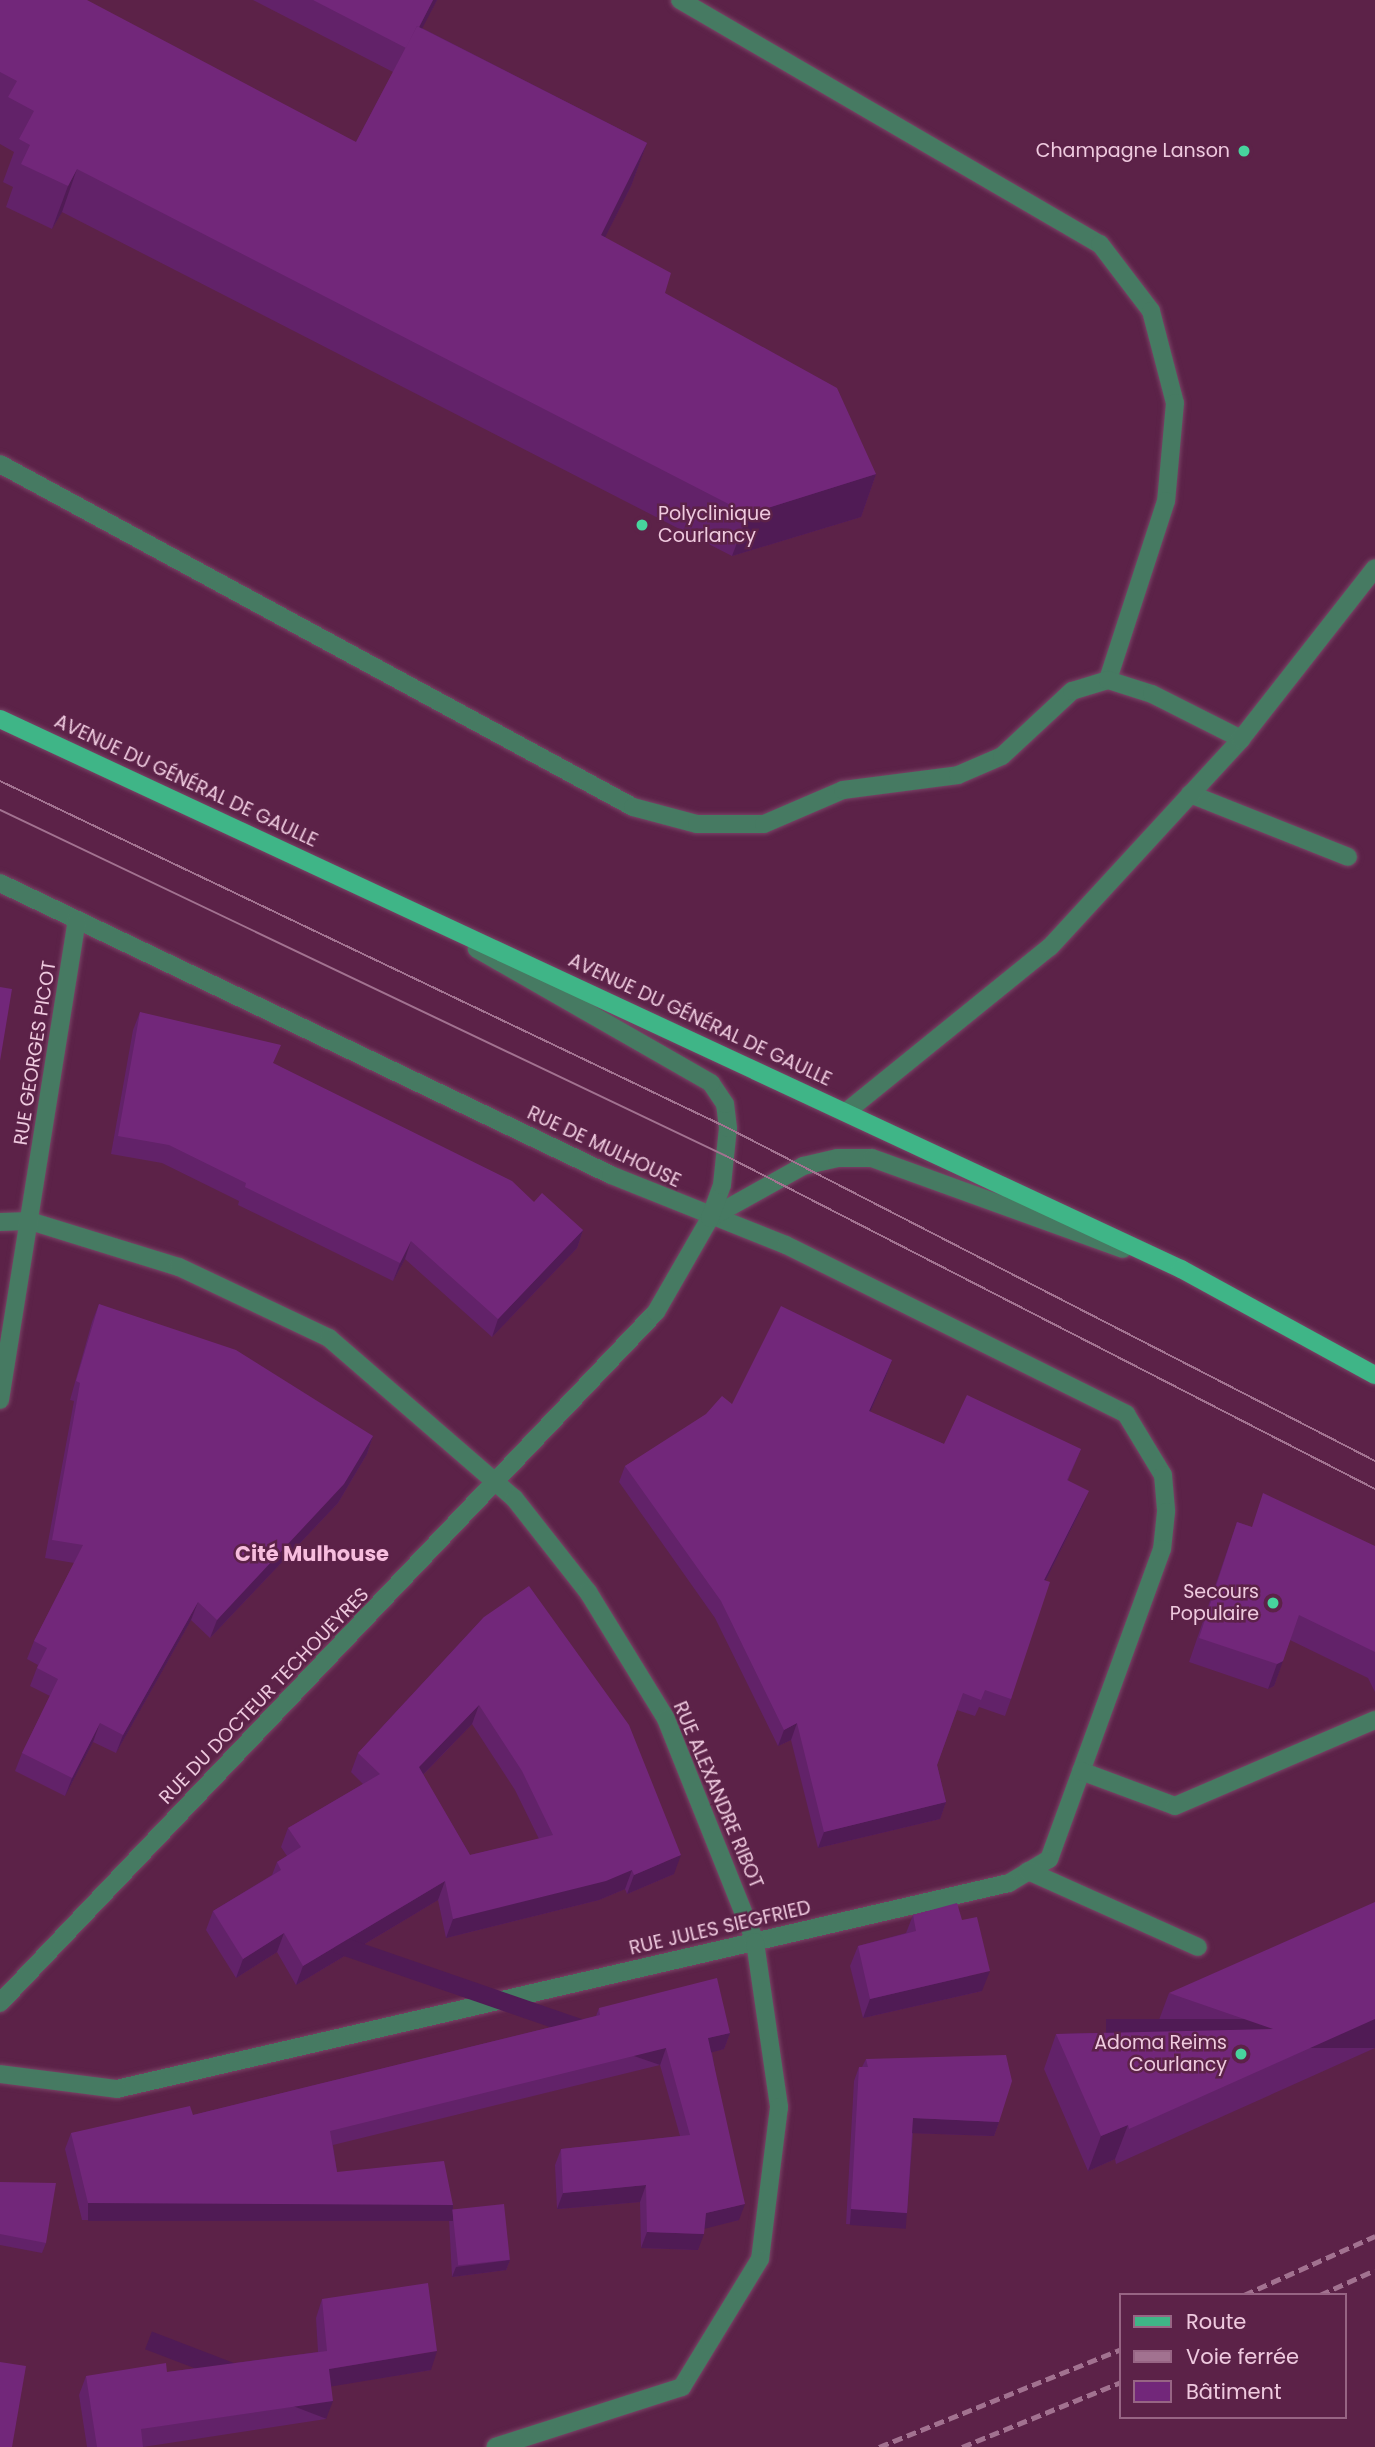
<!DOCTYPE html>
<html>
<head>
<meta charset="utf-8">
<style>
	body { margin:0 }
	#map { position:relative; width:1375px; height:2447px; overflow:hidden; background:#5c2248; font-family:Poppins,sans-serif }
	div>[style] { position:absolute }
	[style*='--x'] { left:calc(var(--x)*1px); top:calc(var(--y)*1px); width:calc(var(--w)*1px); rotate:calc(var(--a)*1deg) }
	.roads { filter:drop-shadow(0 0 2px #794466) drop-shadow(0 0 2px #794466) }
	.minor>* { height:18px; margin:-9px; padding:0 9px; transform-origin:9px; border-radius:9px; background:#467a62 }
	.major>* { height:18px; margin:-9px; padding:0 9px; transform-origin:9px; border-radius:9px; background:#3fb587 }
	.tram>* { height:2px; margin:-1px; padding:0 1px; transform-origin:1px; border-radius:1px; background:#a27290 }
	.rail>* { height:5px; margin-top:-2.5px; transform-origin:0; background:repeating-linear-gradient(90deg,#a27290 0 10px,transparent 0 15px) }
	.wall>* { inset:0; background:#622269 }
	.shaded-wall>* { inset:0; background:#501b55; transform-origin:0 0 }
	.building>* { inset:0; background:#72277a; transform-origin:0 0 }
	.dots>* { width:19px; height:19px; translate:-50% -50%; box-sizing:border-box; border:4px solid #5c2248; border-radius:50% }
	span { translate:-50% -50%; white-space:nowrap; text-align:center; line-height:1.15; -webkit-text-stroke:5px #5c2248; paint-order:stroke }
	.poi-label { font-size:19px; color:#efcadf }
	.right { translate:-100% -50%; text-align:right }
	.left { translate:0 -50%; text-align:left }
	.street-label { font-size:19px; color:#efcadf }
	.neighbourhood-label { font-size:21px; color:#f7bdde; font-weight:700 }
	.legend { position:absolute; left:1119px; top:2293px; width:228px; height:126px; box-sizing:border-box; background:#5c2248; border:2px solid #976584; margin:0; padding:9px 12px; list-style:none; font-size:21px; color:#efcadf }
	.legend li { display:flex; align-items:center; gap:14px; height:35px }
	.legend b { width:35px; border:2px solid #976584 }
</style>
</head>
<body>
<div id="map">
	<div class="roads">
		<div class="minor">
			<i style="--x:680;--y:0;--w:486;--a:30.2"></i>
			<i style="--x:1100;--y:244;--w:84;--a:52.7"></i>
			<i style="--x:1151;--y:311;--w:95;--a:75.4"></i>
			<i style="--x:1175;--y:403;--w:98;--a:95.2"></i>
			<i style="--x:1166;--y:501;--w:188;--a:108"></i>
			<i style="--x:0;--y:464;--w:720;--a:28.45"></i>
			<i style="--x:633;--y:807;--w:66;--a:14.9"></i>
			<i style="--x:697;--y:824;--w:67;--a:0"></i>
			<i style="--x:764;--y:824;--w:86;--a:-23.3"></i>
			<i style="--x:843;--y:790;--w:116;--a:-7.4"></i>
			<i style="--x:958;--y:775;--w:48;--a:-23.4"></i>
			<i style="--x:1002;--y:756;--w:96;--a:-42.9"></i>
			<i style="--x:1072;--y:691;--w:38;--a:-17"></i>
			<i style="--x:1108;--y:680;--w:46;--a:17.7"></i>
			<i style="--x:1152;--y:694;--w:100;--a:26.8"></i>
			<i style="--x:1190;--y:794;--w:170;--a:21.7"></i>
			<i style="--x:0;--y:883;--w:677;--a:25.54"></i>
			<i style="--x:611;--y:1175;--w:188;--a:21.8"></i>
			<i style="--x:786;--y:1245;--w:380;--a:26.4"></i>
			<i style="--x:1126;--y:1414;--w:71;--a:58.8"></i>
			<i style="--x:1163;--y:1475;--w:37;--a:85"></i>
			<i style="--x:1166;--y:1512;--w:37;--a:96"></i>
			<i style="--x:1162;--y:1549;--w:330;--a:110"></i>
			<i style="--x:1049;--y:1859;--w:47;--a:149"></i>
			<i style="--x:1009;--y:1883;--w:915;--a:167"></i>
			<i style="--x:117;--y:2089;--w:118;--a:-172.7"></i>
			<i style="--x:846;--y:1112;--w:262;--a:-39"></i>
			<i style="--x:1050;--y:947;--w:282;--a:-47.4"></i>
			<i style="--x:1241;--y:739;--w:217;--a:-51.9"></i>
			<i style="--x:710;--y:1218;--w:107;--a:-29.2"></i>
			<i style="--x:803;--y:1166;--w:35;--a:-13"></i>
			<i style="--x:837;--y:1158;--w:35;--a:0"></i>
			<i style="--x:872;--y:1158;--w:267;--a:19.9"></i>
			<i style="--x:0;--y:1222;--w:30;--a:-2"></i>
			<i style="--x:30;--y:1221;--w:156;--a:17.2"></i>
			<i style="--x:179;--y:1267;--w:166;--a:25.3"></i>
			<i style="--x:329;--y:1338;--w:245;--a:40.9"></i>
			<i style="--x:514;--y:1498;--w:120;--a:51.8"></i>
			<i style="--x:588;--y:1592;--w:149;--a:58.4"></i>
			<i style="--x:666;--y:1719;--w:240;--a:68.2"></i>
			<i style="--x:755;--y:1942;--w:167;--a:81.7"></i>
			<i style="--x:779;--y:2107;--w:153;--a:97.1"></i>
			<i style="--x:760;--y:2259;--w:150;--a:121.4"></i>
			<i style="--x:682;--y:2387;--w:196;--a:162.2"></i>
			<i style="--x:0;--y:1400;--w:486;--a:-80.9"></i>
			<i style="--x:1081;--y:1771;--w:100;--a:20.4"></i>
			<i style="--x:1175;--y:1806;--w:218;--a:-23.3"></i>
			<i style="--x:1028;--y:1871;--w:186;--a:24.1"></i>
			<i style="--x:0;--y:2003;--w:953;--a:-46.49"></i>
			<i style="--x:656;--y:1312;--w:108;--a:-60.1"></i>
			<i style="--x:710;--y:1218;--w:35;--a:-70"></i>
			<i style="--x:722;--y:1185;--w:57;--a:-84"></i>
			<i style="--x:728;--y:1128;--w:24;--a:-97"></i>
			<i style="--x:725;--y:1104;--w:25;--a:-124"></i>
			<i style="--x:711;--y:1083;--w:270;--a:-150.2"></i>
		</div>
		<div class="major">
			<i style="--x:0;--y:719;--w:1303;--a:24.97"></i>
			<i style="--x:1181;--y:1269;--w:221;--a:28.7"></i>
		</div>
	</div>
	<div class="tram">
		<i style="--x:0;--y:781;--w:806;--a:25.48"></i>
		<i style="--x:728;--y:1128;--w:728;--a:27.23"></i>
		<i style="--x:0;--y:810;--w:804;--a:25.48"></i>
		<i style="--x:726;--y:1156;--w:729;--a:27.16"></i>
	</div>
	<div class="rail">
		<i style="--x:1244;--y:2295;--w:144;--a:-24.2"></i>
		<i style="--x:1320;--y:2295;--w:60;--a:-24.4"></i>
		<i style="--x:879;--y:2447;--w:261;--a:-22"></i>
		<i style="--x:962;--y:2447;--w:172;--a:-22.2"></i>
	</div>
	<div class="wall">
		<i style="clip-path:polygon(0 0,356px 142px,393px 72px,253px 0,437px 0,422px 28px,647px 143px,631px 186px,605px 237px,665px 293px,876px 474px,861px 517px,732px 556px,62px 212px,52px 229px,6px 207px,13px 187px,3px 182px,14px 152px,0 144px)"></i>
		<i style="clip-path:polygon(140px 1012px,275px 1064px,534px 1202px,583px 1230px,577px 1248px,492px 1337px,405px 1259px,393px 1281px,238px 1205px,239px 1201px,162px 1163px,111px 1154px,133px 1030px)"></i>
		<i style="clip-path:polygon(99px 1304px,373px 1436px,367px 1454px,338px 1503px,210px 1638px,191px 1620px,116px 1753px,93px 1742px,65px 1796px,15px 1771px,22px 1753px,50px 1696px,30px 1686px,38px 1665px,27px 1659px,34px 1641px,74px 1563px,45px 1558px,74px 1401px,70px 1400px,92px 1322px)"></i>
		<i style="clip-path:polygon(892px 1360px,886px 1376px,870px 1412px,944px 1444px,1081px 1449px,1068px 1480px,1082px 1507px,1046px 1580px,1011px 1699px,1005px 1716px,979px 1707px,975px 1716px,957px 1710px,937px 1765px,946px 1802px,940px 1819px,818px 1848px,791px 1740px,778px 1746px,715px 1618px,619px 1482px,625px 1466px,732px 1404px)"></i>
		<i style="clip-path:polygon(1237px 1522px,1251px 1527px,1375px 1546px,1375px 1692px,1368px 1678px,1290px 1640px,1274px 1686px,1268px 1689px,1189px 1662px)"></i>
		<i style="clip-path:polygon(evenodd,484px 1617px,674px 1874px,627px 1894px,625px 1889px,599px 1900px,446px 1938px,438px 1900px,296px 1985px,277px 1952px,236px 1978px,206px 1930px,213px 1911px,272px 1875px,277px 1862px,287px 1856px,281px 1847px,288px 1828px,363px 1784px,351px 1772px,358px 1753px,484px 1617px,472px 1724px,515px 1790px,539px 1839px,470px 1855px,423px 1775px,472px 1724px)"></i>
		<i style="clip-path:polygon(913px 1915px,982px 1991px,863px 2018px,850px 1966px,858px 1946px,906px 1933px)"></i>
		<i style="clip-path:polygon(1169px 1993px,1375px 2048px,1116px 2164px,1115px 2159px,1088px 2171px,1044px 2069px,1056px 2034px,1167px 2031px,1156px 2028px)"></i>
		<i style="clip-path:polygon(599px 2008px,730px 2033px,724px 2049px,712px 2052px,739px 2220px,704px 2228px,698px 2250px,641px 2248px,640px 2202px,557px 2209px,555px 2165px,561px 2149px,680px 2136px,660px 2065px,333px 2145px,337px 2172px,453px 2205px,446px 2221px,82px 2220px,65px 2149px,71px 2133px,193px 2115px,596px 2016px)"></i>
		<i style="clip-path:polygon(866px 2059px,999px 2122px,994px 2136px,913px 2133px,907px 2213px,902px 2228px,846px 2224px,854px 2081px,859px 2067px,862px 2067px)"></i>
		<i style="clip-path:polygon(0 2182px,46px 2243px,42px 2253px,0 2245px)"></i>
		<i style="clip-path:polygon(452px 2209px,510px 2260px,506px 2270px,452px 2277px,449px 2219px)"></i>
		<i style="clip-path:polygon(322px 2299px,431px 2370px,331px 2386px,326px 2419px,143px 2447px,87px 2447px,79px 2395px,86px 2376px,167px 2372px,318px 2352px,316px 2318px)"></i>
	</div>
	<div class="shaded-wall">
		<i style="clip-path:polygon(433px 0,437px 0,398px 75px,408px 49px)"></i>
		<i style="clip-path:polygon(647px 143px,631px 186px,585px 277px,601px 235px)"></i>
		<i style="clip-path:polygon(77px 169px,62px 212px,52px 229px,68px 186px)"></i>
		<i style="clip-path:polygon(876px 474px,861px 517px,732px 556px,748px 514px)"></i>
		<i style="clip-path:polygon(583px 1230px,577px 1248px,492px 1337px,498px 1319px)"></i>
		<i style="clip-path:polygon(411px 1241px,405px 1259px,393px 1281px,400px 1263px)"></i>
		<i style="clip-path:polygon(892px 1360px,886px 1376px,863px 1428px,869px 1411px)"></i>
		<i style="clip-path:polygon(373px 1436px,367px 1454px,338px 1503px,210px 1638px,217px 1620px)"></i>
		<i style="clip-path:polygon(1089px 1491px,1082px 1507px,1038px 1596px,1044px 1580px)"></i>
		<i style="clip-path:polygon(198px 1602px,191px 1620px,116px 1753px,123px 1735px)"></i>
		<i style="clip-path:polygon(1283px 1661px,1274px 1686px,1268px 1689px,1277px 1664px)"></i>
		<i style="clip-path:polygon(479px 1705px,472px 1724px,412px 1786px,419px 1767px)"></i>
		<i style="clip-path:polygon(100px 1723px,93px 1742px,65px 1796px,72px 1778px)"></i>
		<i style="clip-path:polygon(797px 1723px,791px 1740px,778px 1746px,784px 1730px)"></i>
		<i style="clip-path:polygon(946px 1802px,940px 1819px,818px 1848px,824px 1832px)"></i>
		<i style="clip-path:polygon(681px 1855px,674px 1874px,627px 1894px,634px 1875px)"></i>
		<i style="clip-path:polygon(632px 1870px,625px 1889px,599px 1900px,446px 1938px,453px 1919px)"></i>
		<i style="clip-path:polygon(445px 1881px,438px 1900px,296px 1985px,303px 1966px)"></i>
		<i style="clip-path:polygon(284px 1933px,277px 1952px,236px 1978px,243px 1959px)"></i>
		<i style="clip-path:polygon(990px 1971px,982px 1991px,863px 2018px,870px 1999px)"></i>
		<i style="left:1375px;top:2019px;width:29px;height:269px;rotate:90deg"></i>
		<i style="clip-path:polygon(730px 2033px,724px 2049px,702px 2055px,708px 2038px)"></i>
		<i style="left:666px;top:2048px;width:18px;height:346px;rotate:109deg"></i>
		<i style="clip-path:polygon(913px 2118px,999px 2122px,994px 2136px,908px 2133px)"></i>
		<i style="clip-path:polygon(1128px 2125px,1115px 2159px,1088px 2171px,1101px 2136px)"></i>
		<i style="clip-path:polygon(646px 2185px,640px 2202px,557px 2209px,563px 2193px)"></i>
		<i style="left:88px;top:2203px;width:365px;height:18px"></i>
		<i style="clip-path:polygon(745px 2204px,739px 2220px,700px 2230px,706px 2213px)"></i>
		<i style="left:851px;top:2209px;width:56px;height:16px;rotate:4deg"></i>
		<i style="clip-path:polygon(647px 2232px,704px 2234px,698px 2250px,641px 2248px)"></i>
		<i style="clip-path:polygon(510px 2260px,506px 2270px,452px 2277px,456px 2267px)"></i>
		<i style="clip-path:polygon(437px 2351px,431px 2370px,322px 2388px,329px 2369px)"></i>
		<i style="left:333px;top:2401px;width:19px;height:194px;rotate:111deg"></i>
	</div>
	<div class="building">
		<i style="clip-path:polygon(0 0,87px 0,356px 142px,417px 26px,647px 143px,601px 235px,671px 273px,665px 293px,837px 388px,876px 474px,748px 514px,77px 169px,68px 186px,21px 164px,30px 145px,19px 139px,34px 111px,8px 97px,17px 81px,0 72px)"></i>
		<i style="clip-path:polygon(313px 0,433px 0,419px 27px,417px 26px,406px 48px)"></i>
		<i style="clip-path:polygon(0 987px,12px 989px,0 1061px)"></i>
		<i style="clip-path:polygon(140px 1012px,281px 1045px,273px 1063px,512px 1181px,534px 1202px,542px 1193px,583px 1230px,498px 1319px,411px 1241px,400px 1263px,245px 1187px,246px 1183px,169px 1145px,118px 1136px)"></i>
		<i style="clip-path:polygon(99px 1304px,236px 1350px,373px 1436px,344px 1484px,217px 1620px,198px 1602px,123px 1735px,100px 1723px,72px 1778px,22px 1753px,58px 1679px,37px 1668px,47px 1648px,34px 1641px,83px 1545px,52px 1540px,80px 1383px,76px 1381px)"></i>
		<i style="clip-path:polygon(781px 1306px,892px 1360px,869px 1411px,944px 1444px,967px 1395px,1081px 1449px,1067px 1480px,1089px 1491px,1044px 1580px,1050px 1582px,1011px 1699px,985px 1690px,981px 1700px,963px 1693px,937px 1765px,946px 1802px,824px 1832px,797px 1723px,784px 1730px,721px 1601px,625px 1466px,706px 1414px,722px 1396px,732px 1404px)"></i>
		<i style="clip-path:polygon(1263px 1493px,1375px 1546px,1375px 1652px,1299px 1615px,1283px 1661px,1277px 1664px,1199px 1638px,1237px 1522px,1252px 1527px)"></i>
		<i style="clip-path:polygon(evenodd,529px 1586px,629px 1725px,681px 1855px,634px 1875px,632px 1870px,606px 1881px,453px 1919px,445px 1881px,303px 1966px,284px 1933px,243px 1959px,213px 1911px,281px 1870px,277px 1862px,301px 1847px,288px 1828px,380px 1774px,358px 1753px,484px 1617px,529px 1586px,479px 1705px,522px 1771px,553px 1835px,470px 1855px,419px 1767px,479px 1705px)"></i>
		<i style="clip-path:polygon(1375px 1902px,1375px 2019px,1129px 2129px,1128px 2125px,1101px 2136px,1056px 2034px,1273px 2029px,1169px 1993px)"></i>
		<i style="clip-path:polygon(957px 1903px,962px 1920px,977px 1917px,990px 1971px,870px 1999px,858px 1946px,916px 1931px,913px 1915px)"></i>
		<i style="clip-path:polygon(717px 1978px,730px 2033px,708px 2038px,745px 2204px,706px 2213px,704px 2234px,647px 2232px,646px 2185px,563px 2193px,561px 2149px,690px 2135px,666px 2048px,330px 2131px,337px 2172px,444px 2161px,453px 2205px,88px 2203px,71px 2133px,190px 2106px,193px 2115px,600px 2015px,599px 2008px)"></i>
		<i style="clip-path:polygon(1006px 2055px,1012px 2081px,999px 2122px,913px 2118px,907px 2213px,851px 2209px,859px 2067px,868px 2067px,866px 2059px)"></i>
		<i style="clip-path:polygon(0 2182px,56px 2183px,46px 2243px,0 2234px)"></i>
		<i style="left:504px;top:2204px;width:56px;height:52px;rotate:84deg"></i>
		<i style="clip-path:polygon(428px 2283px,437px 2351px,329px 2369px,333px 2401px,141px 2429px,143px 2447px,97px 2447px,86px 2376px,166px 2363px,167px 2372px,327px 2351px,322px 2299px)"></i>
		<i style="clip-path:polygon(0 2362px,26px 2366px,12px 2447px,0 2447px)"></i>
	</div>
	<div class="dots">
		<i style="left:1244px;top:151px;background:#47d49d"></i>
		<i style="left:642px;top:525px;background:#47d49d"></i>
		<i style="left:1273px;top:1603px;background:#47d49d"></i>
		<i style="left:1241px;top:2054px;background:#47d49d"></i>
	</div>
	<div class="poi-label">
		<span class="right" style="left:1230px;top:151px">Champagne Lanson</span>
		<span class="left" style="left:658px;top:525px">Polyclinique<br>Courlancy</span>
		<span class="right" style="left:1259px;top:1603px">Secours<br>Populaire</span>
		<span class="right" style="left:1227px;top:2054px">Adoma Reims<br>Courlancy</span>
	</div>
	<div class="street-label">
		<span style="left:186px;top:781px;rotate:25deg">AVENUE DU GÉNÉRAL DE GAULLE</span>
		<span style="left:700px;top:1020px;rotate:25deg">AVENUE DU GÉNÉRAL DE GAULLE</span>
		<span style="left:35px;top:1053px;rotate:-81deg">RUE GEORGES PICOT</span>
		<span style="left:604px;top:1147px;rotate:25deg">RUE DE MULHOUSE</span>
		<span style="left:264px;top:1696px;rotate:-46deg">RUE DU DOCTEUR TECHOUEYRES</span>
		<span style="left:718px;top:1795px;rotate:67deg">RUE ALEXANDRE RIBOT</span>
		<span style="left:720px;top:1928px;rotate:-13deg">RUE JULES SIEGFRIED</span>
	</div>
	<div class="neighbourhood-label">
		<span style="left:312px;top:1554px">Cité Mulhouse</span>
	</div>
	<ul class="legend">
	<li><b style="height:9px;background:#3fb587"></b>Route</li>
	<li><b style="height:9px;background:#a27290"></b>Voie ferrée</li>
	<li><b style="height:19px;background:#72277a"></b>Bâtiment</li>
	</ul>
</div>
</body>
</html>
